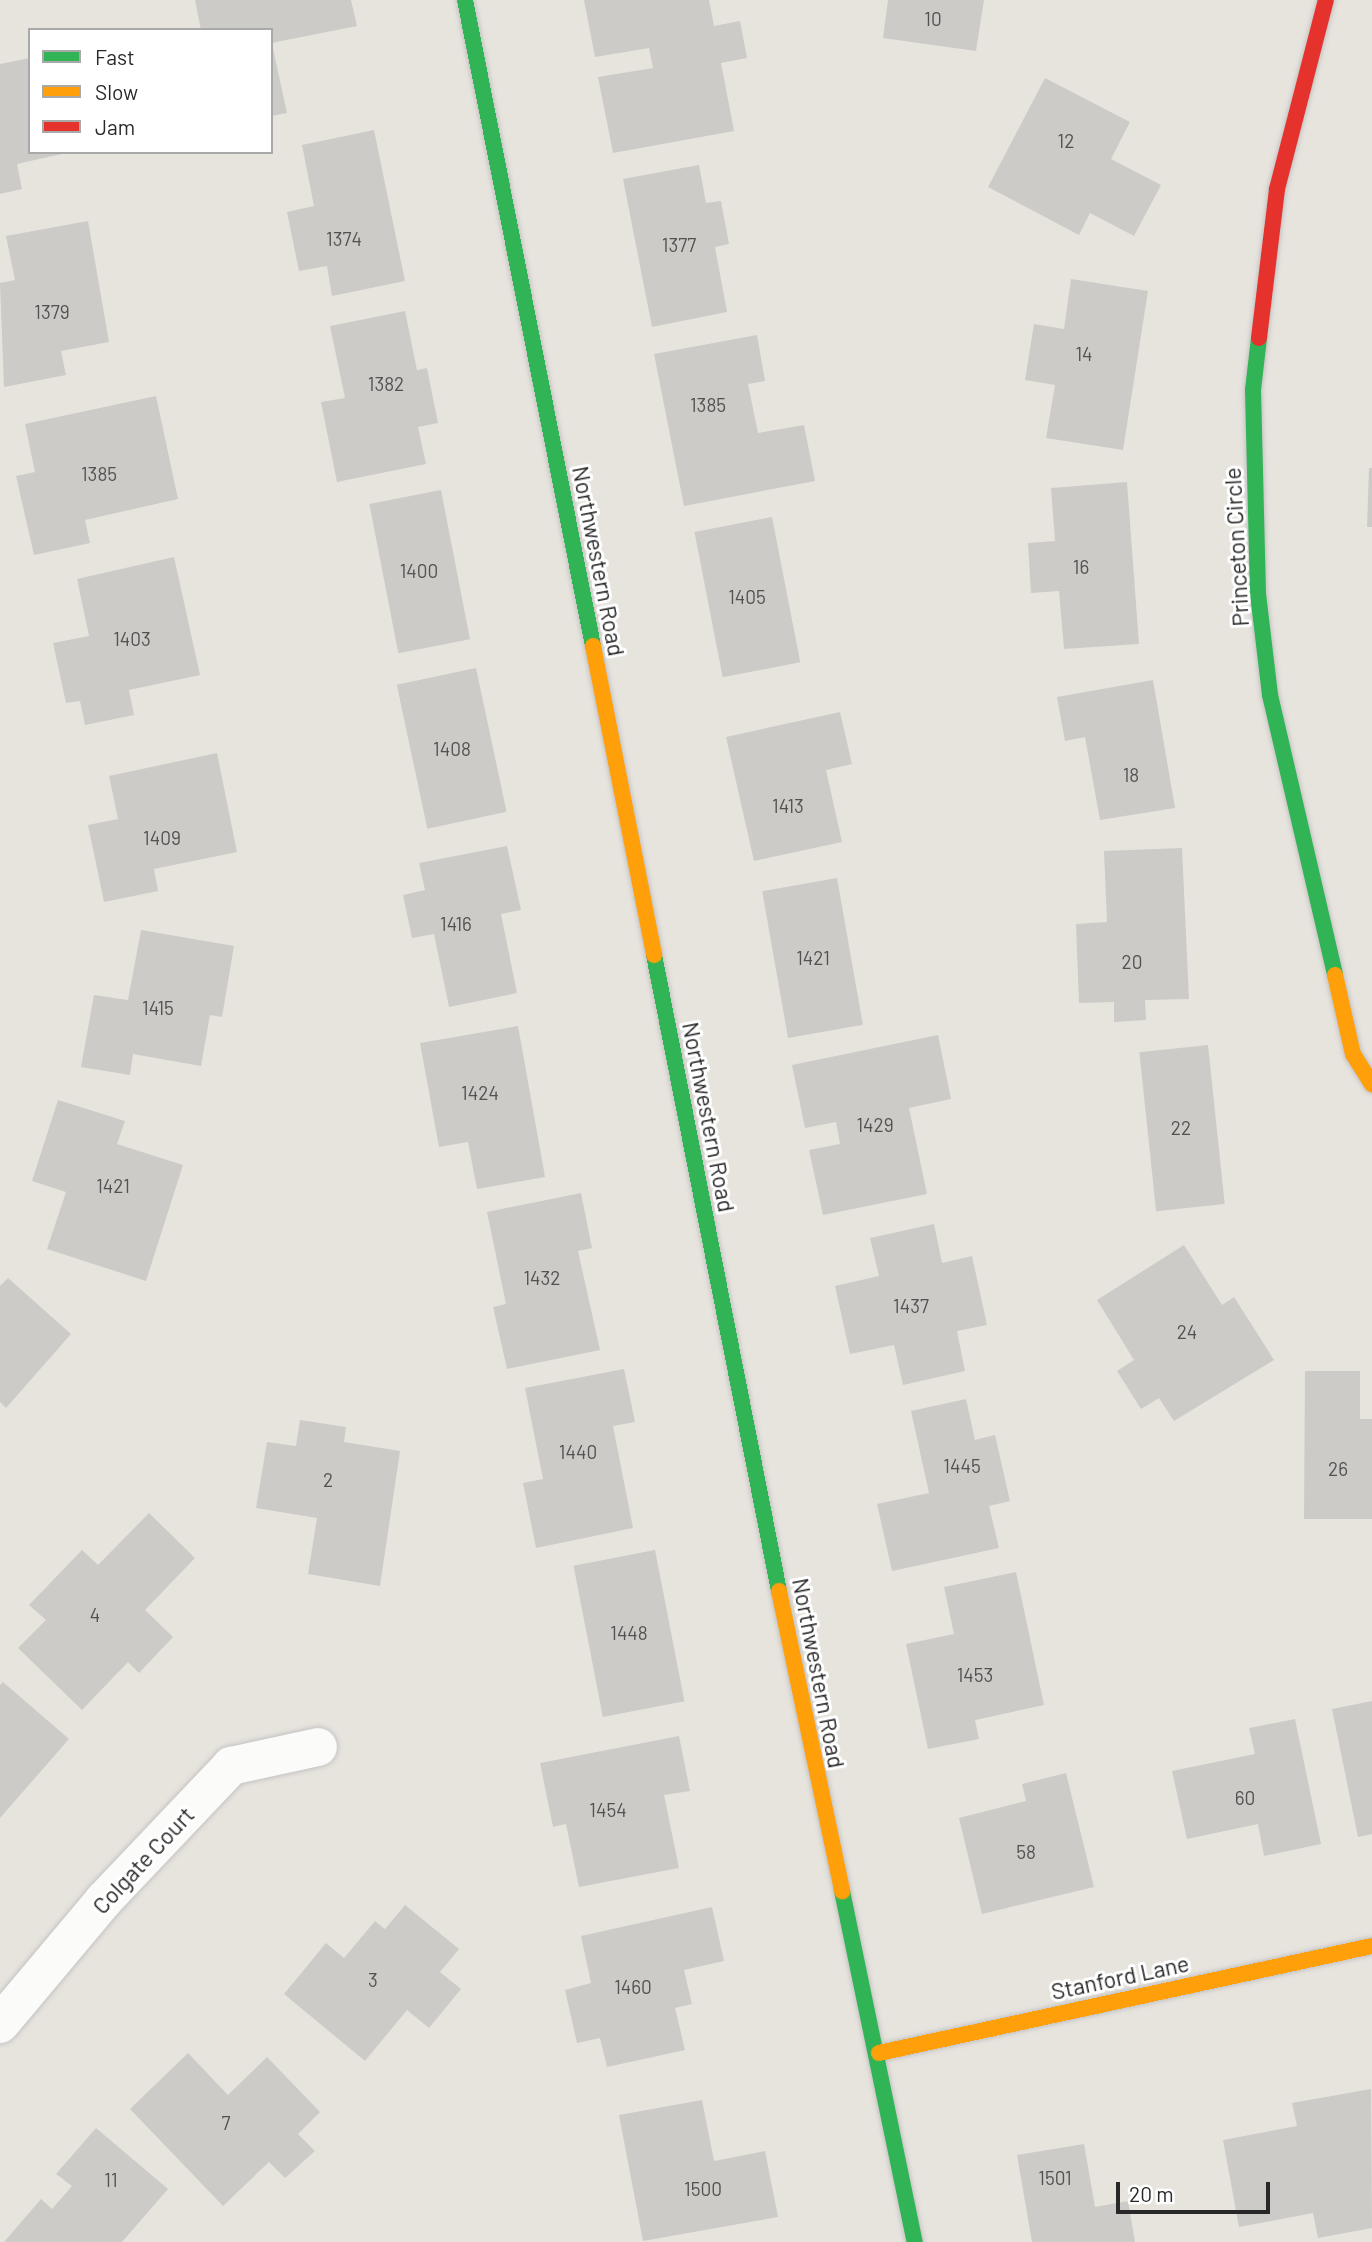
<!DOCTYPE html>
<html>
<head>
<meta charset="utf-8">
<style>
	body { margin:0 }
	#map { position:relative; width:1372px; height:2242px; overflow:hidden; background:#e7e4de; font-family:Barlow,sans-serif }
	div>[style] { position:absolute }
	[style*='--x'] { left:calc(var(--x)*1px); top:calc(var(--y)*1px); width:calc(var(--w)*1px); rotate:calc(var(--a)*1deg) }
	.building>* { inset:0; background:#cdcbc7; transform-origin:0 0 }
	.roads { filter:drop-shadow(0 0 2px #c4c3c3) drop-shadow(0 0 2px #c4c3c3) }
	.street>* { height:38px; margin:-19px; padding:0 19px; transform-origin:19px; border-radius:19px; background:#fbfbfa }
	.fast>* { height:16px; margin:-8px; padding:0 8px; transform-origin:8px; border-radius:8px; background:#30b455 }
	.slow>* { height:16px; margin:-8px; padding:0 8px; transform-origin:8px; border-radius:8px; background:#ff9f0a }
	.jam>* { height:16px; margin:-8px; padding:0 8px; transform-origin:8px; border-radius:8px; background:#e5322d }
	span { translate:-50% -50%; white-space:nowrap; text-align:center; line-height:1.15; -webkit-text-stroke:6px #fff; paint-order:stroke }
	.number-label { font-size:19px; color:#535252 }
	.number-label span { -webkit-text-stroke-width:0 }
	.street-label { font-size:23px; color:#282828 }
	.legend { position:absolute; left:28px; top:28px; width:245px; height:126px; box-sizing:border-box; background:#fff; border:2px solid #a9a9a9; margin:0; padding:9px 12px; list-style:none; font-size:21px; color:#282828 }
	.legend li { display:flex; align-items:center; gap:14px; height:35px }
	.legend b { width:35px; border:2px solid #a9a9a9 }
	.scale { position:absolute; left:1116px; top:2182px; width:154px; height:32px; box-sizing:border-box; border:4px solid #282828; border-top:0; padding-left:9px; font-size:21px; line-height:24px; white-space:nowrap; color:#282828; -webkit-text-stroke:5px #fff; paint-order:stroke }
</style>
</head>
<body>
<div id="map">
	<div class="building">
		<i style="clip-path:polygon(195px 0,351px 0,357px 26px,271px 43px,271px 30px,201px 30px)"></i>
		<i style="clip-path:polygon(584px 0,709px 0,714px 26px,740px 21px,747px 58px,721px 63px,734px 131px,613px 153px,598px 77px,653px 68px,649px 48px,595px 57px)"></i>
		<i style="clip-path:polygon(888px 0,984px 0,976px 51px,883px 38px)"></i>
		<i style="clip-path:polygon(272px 44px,287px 113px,271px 116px,271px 45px)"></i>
		<i style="clip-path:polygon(30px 58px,30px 152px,66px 153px,17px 164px,22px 189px,0 194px,0 64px)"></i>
		<i style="clip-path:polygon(1045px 78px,1130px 122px,1111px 159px,1161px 185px,1134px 236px,1090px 213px,1079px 235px,988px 187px)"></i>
		<i style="clip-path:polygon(374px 130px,405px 281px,332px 296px,327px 266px,299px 271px,287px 212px,314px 206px,302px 145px)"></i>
		<i style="clip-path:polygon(699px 165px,706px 203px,721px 201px,729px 244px,715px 247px,727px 312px,652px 327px,623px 179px)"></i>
		<i style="clip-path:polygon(88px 221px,109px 342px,61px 351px,66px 375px,4px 387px,0 283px,15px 280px,6px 236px)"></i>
		<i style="clip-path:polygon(1071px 279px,1148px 291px,1123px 450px,1046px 438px,1055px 385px,1025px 380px,1034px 324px,1064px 329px)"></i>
		<i style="clip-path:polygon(405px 311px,417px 370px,427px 368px,438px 423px,418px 427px,426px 464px,337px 482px,321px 402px,345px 398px,330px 326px)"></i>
		<i style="clip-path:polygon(757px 335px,765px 381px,748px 384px,758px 433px,804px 425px,815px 481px,684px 506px,654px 354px)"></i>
		<i style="clip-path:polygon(156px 396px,178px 499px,85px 520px,90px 543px,34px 555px,16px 476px,35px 472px,25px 424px)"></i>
		<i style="clip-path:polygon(1369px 468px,1372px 468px,1372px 527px,1367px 527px)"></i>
		<i style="clip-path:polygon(1127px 482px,1139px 644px,1064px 649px,1059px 591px,1031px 593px,1028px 543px,1055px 541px,1051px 488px)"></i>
		<i style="left:441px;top:490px;width:152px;height:73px;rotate:79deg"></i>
		<i style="left:772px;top:517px;width:148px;height:79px;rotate:79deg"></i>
		<i style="clip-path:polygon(174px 557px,200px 675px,129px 690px,134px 715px,85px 725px,80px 701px,66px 703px,53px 643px,89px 636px,77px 579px)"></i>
		<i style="left:476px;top:668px;width:147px;height:81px;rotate:78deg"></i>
		<i style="clip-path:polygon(1153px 680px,1175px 808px,1100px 820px,1085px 737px,1065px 741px,1057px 697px)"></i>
		<i style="clip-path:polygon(840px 712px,852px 764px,826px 770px,842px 842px,754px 861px,726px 737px)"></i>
		<i style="clip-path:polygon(217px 753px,237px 852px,154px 869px,158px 891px,104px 902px,88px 825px,118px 819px,109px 776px)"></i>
		<i style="clip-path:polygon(507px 846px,521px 910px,501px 914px,517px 993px,449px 1007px,434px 934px,412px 938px,403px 895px,425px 890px,419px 863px)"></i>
		<i style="clip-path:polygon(1182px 848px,1189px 999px,1145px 1000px,1146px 1020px,1114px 1022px,1114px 1002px,1079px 1003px,1076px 924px,1107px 922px,1104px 851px)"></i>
		<i style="left:837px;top:878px;width:149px;height:76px;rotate:80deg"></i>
		<i style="clip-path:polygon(141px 930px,234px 946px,222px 1017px,210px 1015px,201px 1066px,133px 1054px,130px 1075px,81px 1067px,94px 995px,128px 1000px)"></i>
		<i style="clip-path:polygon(518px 1026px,545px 1177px,477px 1189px,468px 1142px,439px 1147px,420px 1043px)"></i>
		<i style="clip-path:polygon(938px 1035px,951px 1099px,909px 1108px,927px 1194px,823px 1215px,809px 1150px,840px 1144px,836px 1122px,805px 1128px,792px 1065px)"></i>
		<i style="left:1208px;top:1045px;width:160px;height:69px;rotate:84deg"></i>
		<i style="clip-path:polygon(58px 1100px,125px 1121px,117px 1144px,183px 1165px,146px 1281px,47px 1249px,66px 1192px,32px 1181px)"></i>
		<i style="clip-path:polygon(581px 1193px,592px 1248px,578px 1251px,600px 1350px,507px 1369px,493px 1307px,506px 1304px,487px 1212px)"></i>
		<i style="clip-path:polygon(934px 1224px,942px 1263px,972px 1256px,987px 1325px,957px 1331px,965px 1371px,903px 1385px,894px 1345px,850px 1354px,835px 1286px,879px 1276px,870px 1238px)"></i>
		<i style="clip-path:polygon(1184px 1245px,1222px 1305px,1234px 1297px,1274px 1360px,1174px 1421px,1159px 1398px,1141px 1409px,1117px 1371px,1134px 1360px,1097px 1300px)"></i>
		<i style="clip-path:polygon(8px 1278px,71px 1334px,6px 1408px,0 1402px,0 1286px)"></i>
		<i style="clip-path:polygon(624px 1369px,635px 1422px,613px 1426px,633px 1528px,536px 1548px,523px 1483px,543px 1479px,525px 1388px)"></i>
		<i style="clip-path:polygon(1305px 1371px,1360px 1371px,1360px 1419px,1372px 1419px,1372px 1519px,1304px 1519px)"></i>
		<i style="clip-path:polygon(966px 1399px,975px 1440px,995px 1435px,1010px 1501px,989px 1506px,999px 1548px,892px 1571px,877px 1504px,929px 1493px,911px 1411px)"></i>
		<i style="clip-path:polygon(300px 1420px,346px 1427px,344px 1442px,400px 1451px,380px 1586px,308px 1574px,317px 1518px,256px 1508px,267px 1442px,296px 1446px)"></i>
		<i style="clip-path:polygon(149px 1513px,195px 1558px,145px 1610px,173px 1637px,139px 1673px,128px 1662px,82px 1710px,18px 1648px,46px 1620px,29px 1605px,82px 1550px,98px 1565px)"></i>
		<i style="left:655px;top:1550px;width:154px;height:83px;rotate:79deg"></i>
		<i style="clip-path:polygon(1016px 1572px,1044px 1705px,975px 1720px,979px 1739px,928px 1749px,906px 1644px,954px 1634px,944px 1587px)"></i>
		<i style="clip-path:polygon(3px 1682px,69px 1739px,0 1818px,0 1685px)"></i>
		<i style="clip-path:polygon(1372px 1701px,1372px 1834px,1358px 1837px,1332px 1709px)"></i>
		<i style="clip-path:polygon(1295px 1719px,1321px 1844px,1264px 1856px,1258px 1824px,1187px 1839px,1172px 1771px,1255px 1754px,1249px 1728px)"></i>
		<i style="clip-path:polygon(679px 1736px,690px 1791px,664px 1795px,679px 1868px,579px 1887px,566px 1824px,553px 1827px,540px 1763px)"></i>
		<i style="clip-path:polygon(1066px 1773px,1094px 1887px,982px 1914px,959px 1818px,1026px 1801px,1022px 1784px)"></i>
		<i style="clip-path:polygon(405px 1905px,459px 1949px,440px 1972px,461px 1989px,429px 2028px,407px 2010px,365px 2061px,284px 1994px,326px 1943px,344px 1958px,375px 1921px,385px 1929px)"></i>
		<i style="clip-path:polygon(712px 1907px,724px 1961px,684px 1970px,692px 2004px,675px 2008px,685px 2050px,607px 2067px,600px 2038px,577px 2043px,565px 1990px,591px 1983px,581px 1936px)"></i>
		<i style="clip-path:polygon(188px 2053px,228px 2095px,267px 2057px,320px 2112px,298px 2134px,315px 2151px,285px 2178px,269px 2162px,223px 2206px,130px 2109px)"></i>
		<i style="clip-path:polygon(1371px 2089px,1372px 2228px,1318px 2238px,1313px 2213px,1239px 2227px,1223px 2140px,1297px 2126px,1292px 2103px)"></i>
		<i style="clip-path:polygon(702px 2100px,714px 2161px,765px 2151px,778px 2217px,643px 2241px,619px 2115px)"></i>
		<i style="clip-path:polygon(96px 2128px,168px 2189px,122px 2242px,4px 2242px,41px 2199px,52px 2209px,72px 2186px,56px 2174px)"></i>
		<i style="clip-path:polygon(1084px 2144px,1095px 2207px,1128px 2201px,1135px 2242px,1032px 2242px,1017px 2155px)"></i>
	</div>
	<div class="roads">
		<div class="street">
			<i style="--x:0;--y:2024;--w:162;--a:-50"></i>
			<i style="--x:104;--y:1900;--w:185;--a:-46.5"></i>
			<i style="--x:231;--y:1766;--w:89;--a:-12.3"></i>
		</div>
		<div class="fast">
			<i style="--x:465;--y:0;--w:659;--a:78.79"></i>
			<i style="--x:1259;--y:338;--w:52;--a:96.6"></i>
			<i style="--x:1253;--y:390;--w:204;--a:88.6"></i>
			<i style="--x:1258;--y:594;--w:102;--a:83.2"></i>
			<i style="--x:1270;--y:695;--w:287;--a:76.9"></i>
			<i style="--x:654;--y:955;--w:648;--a:78.88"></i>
			<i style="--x:842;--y:1891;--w:359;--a:78.3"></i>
		</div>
		<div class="slow">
			<i style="--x:593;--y:646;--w:315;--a:78.8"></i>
			<i style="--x:1335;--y:975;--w:81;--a:77.2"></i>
			<i style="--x:1353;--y:1054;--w:36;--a:58"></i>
			<i style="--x:779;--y:1591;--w:307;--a:78.1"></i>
			<i style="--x:879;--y:2053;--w:504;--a:-12.25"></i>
		</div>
		<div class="jam">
			<i style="--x:1259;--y:338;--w:150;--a:-83.1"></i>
			<i style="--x:1277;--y:189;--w:195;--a:-75.5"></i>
		</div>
	</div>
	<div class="number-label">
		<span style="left:933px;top:19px">10</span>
		<span style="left:1066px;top:141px">12</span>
		<span style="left:344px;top:239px">1374</span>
		<span style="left:679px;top:245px">1377</span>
		<span style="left:52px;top:312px">1379</span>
		<span style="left:1084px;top:354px">14</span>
		<span style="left:386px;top:384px">1382</span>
		<span style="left:708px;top:405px">1385</span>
		<span style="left:99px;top:474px">1385</span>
		<span style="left:1081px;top:567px">16</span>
		<span style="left:419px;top:571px">1400</span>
		<span style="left:747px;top:597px">1405</span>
		<span style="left:132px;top:639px">1403</span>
		<span style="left:452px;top:749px">1408</span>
		<span style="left:1131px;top:775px">18</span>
		<span style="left:788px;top:806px">1413</span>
		<span style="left:162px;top:838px">1409</span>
		<span style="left:456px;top:924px">1416</span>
		<span style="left:813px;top:958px">1421</span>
		<span style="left:1132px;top:962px">20</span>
		<span style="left:158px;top:1008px">1415</span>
		<span style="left:480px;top:1093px">1424</span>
		<span style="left:875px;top:1125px">1429</span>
		<span style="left:1181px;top:1128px">22</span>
		<span style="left:113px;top:1186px">1421</span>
		<span style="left:542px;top:1278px">1432</span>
		<span style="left:911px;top:1306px">1437</span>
		<span style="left:1187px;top:1332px">24</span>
		<span style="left:578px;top:1452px">1440</span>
		<span style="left:962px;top:1466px">1445</span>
		<span style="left:1338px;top:1469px">26</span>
		<span style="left:328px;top:1480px">2</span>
		<span style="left:95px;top:1615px">4</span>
		<span style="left:629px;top:1633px">1448</span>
		<span style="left:975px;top:1675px">1453</span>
		<span style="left:1245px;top:1798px">60</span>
		<span style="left:608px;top:1810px">1454</span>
		<span style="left:1026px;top:1852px">58</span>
		<span style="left:373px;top:1980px">3</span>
		<span style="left:633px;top:1987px">1460</span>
		<span style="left:226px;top:2123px">7</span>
		<span style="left:1055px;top:2178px">1501</span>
		<span style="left:111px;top:2180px">11</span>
		<span style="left:703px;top:2189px">1500</span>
	</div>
	<div class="street-label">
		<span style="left:1236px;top:547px;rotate:-93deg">Princeton Circle</span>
		<span style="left:599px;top:561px;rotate:79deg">Northwestern Road</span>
		<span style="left:709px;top:1117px;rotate:79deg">Northwestern Road</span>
		<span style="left:819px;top:1673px;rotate:79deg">Northwestern Road</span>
		<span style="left:143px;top:1860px;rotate:-47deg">Colgate Court</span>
		<span style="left:1120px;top:1977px;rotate:-12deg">Stanford Lane</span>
	</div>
	<ul class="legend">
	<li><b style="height:9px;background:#30b455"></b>Fast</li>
	<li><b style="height:9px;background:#ff9f0a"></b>Slow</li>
	<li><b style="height:9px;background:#e5322d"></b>Jam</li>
	</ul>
	<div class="scale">20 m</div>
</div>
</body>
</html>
